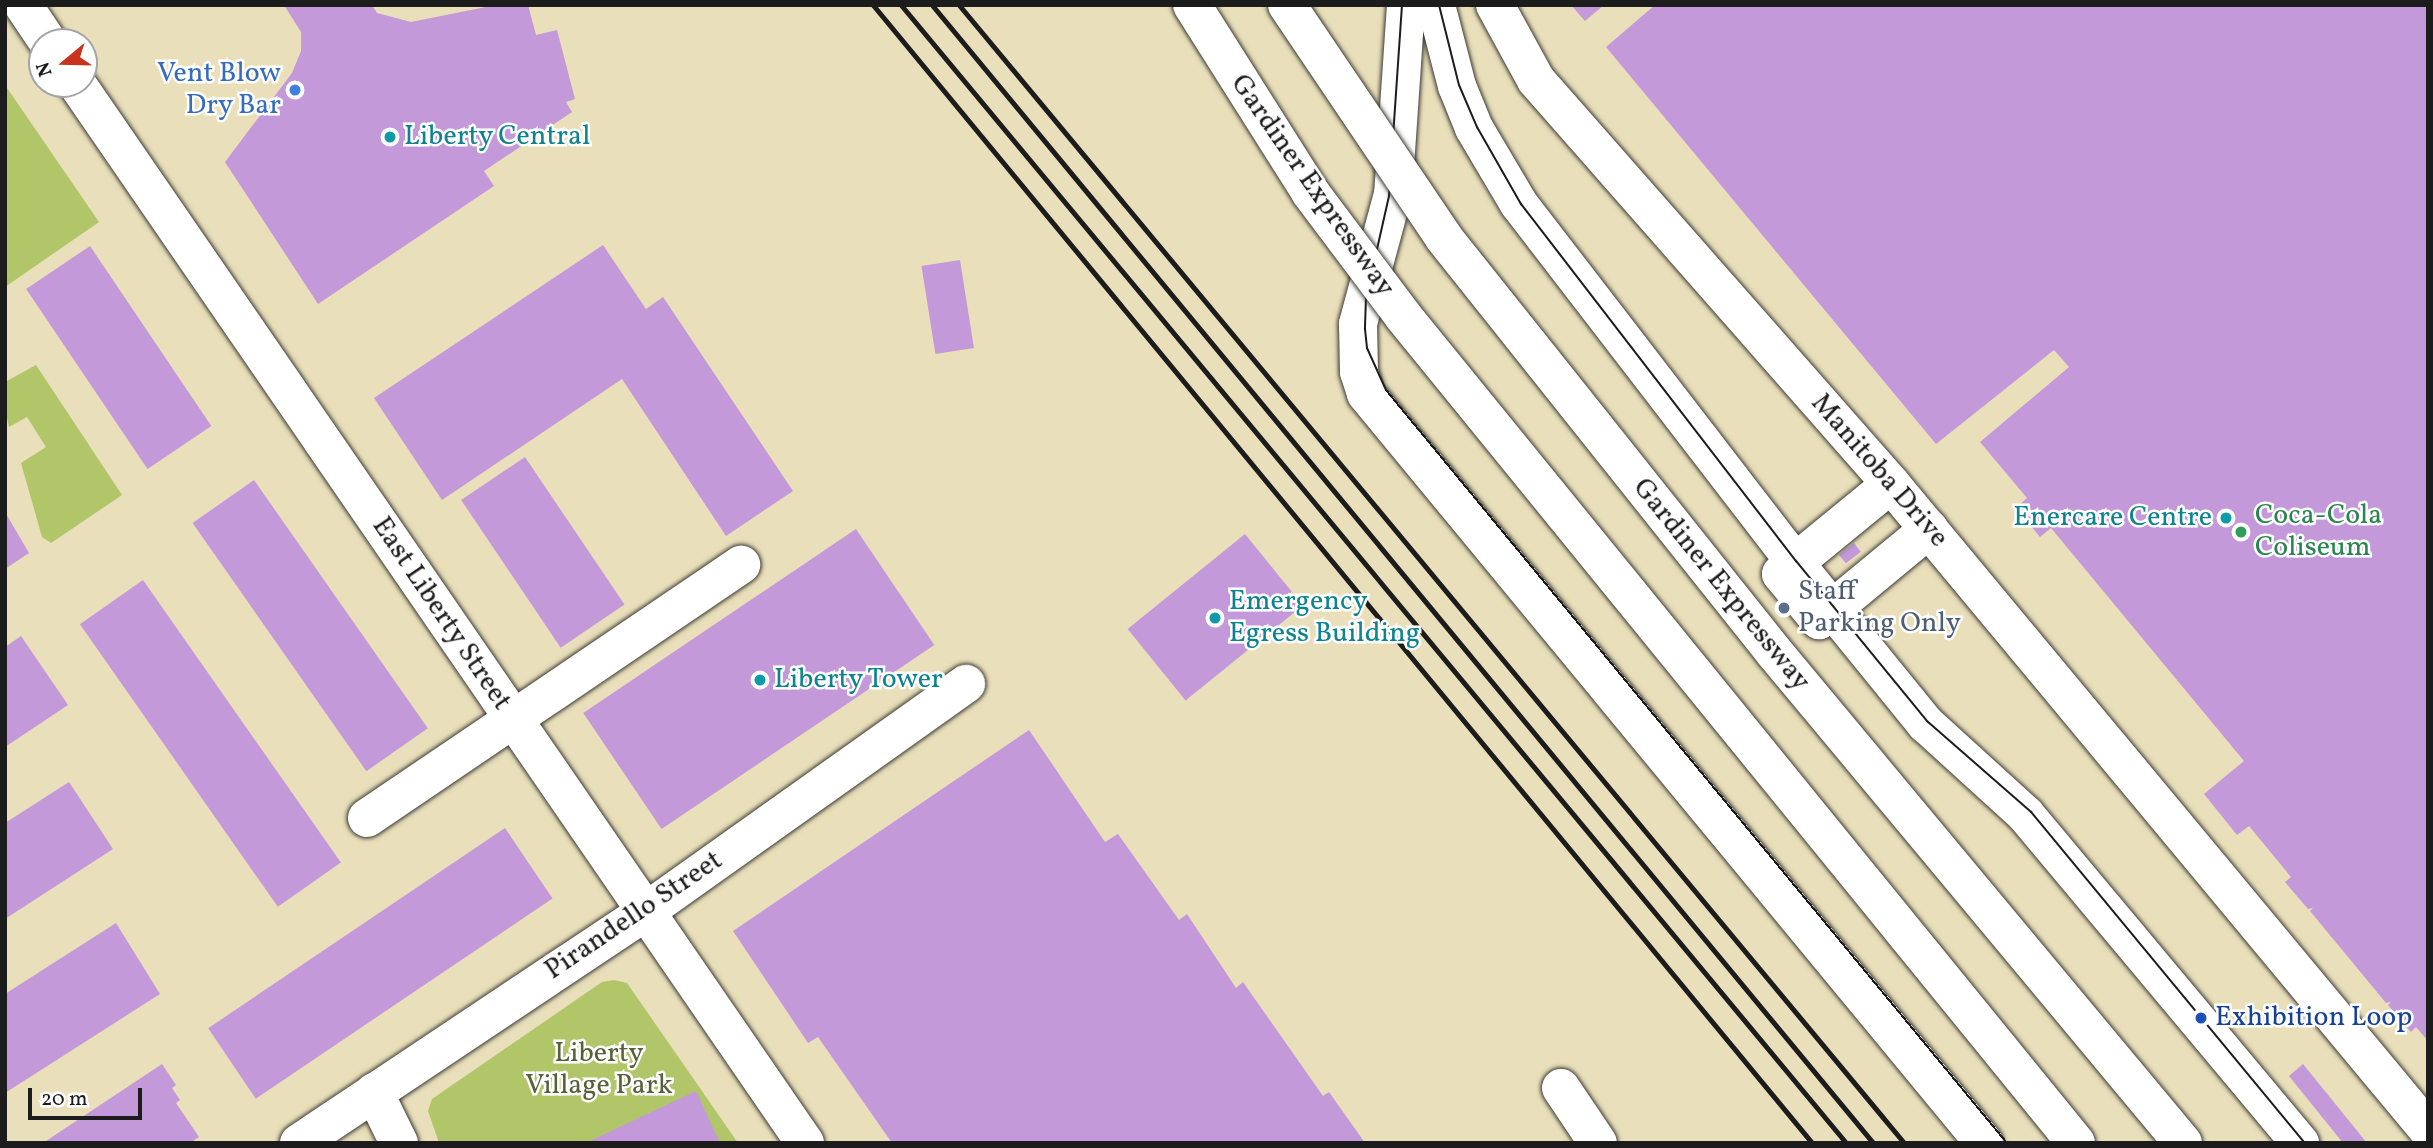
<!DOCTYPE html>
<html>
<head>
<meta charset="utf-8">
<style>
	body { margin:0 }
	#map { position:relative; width:2433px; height:1148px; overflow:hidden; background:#e9dfba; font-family:Vollkorn,serif }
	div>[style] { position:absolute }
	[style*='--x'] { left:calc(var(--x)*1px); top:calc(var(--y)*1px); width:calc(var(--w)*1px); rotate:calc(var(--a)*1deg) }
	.green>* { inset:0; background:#b1c569 }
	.building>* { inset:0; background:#c399d9; transform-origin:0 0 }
	.roads { filter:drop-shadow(0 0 2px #3b3934) drop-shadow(0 0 2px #3b3934) }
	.minor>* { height:38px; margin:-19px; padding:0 19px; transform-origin:19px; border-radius:19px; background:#fff }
	.tram>* { height:2px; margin:-1px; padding:0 1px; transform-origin:1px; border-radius:1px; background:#1c1c1c }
	.rail>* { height:5px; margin:-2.5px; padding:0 2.5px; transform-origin:2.5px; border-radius:2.5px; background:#1c1c1c }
	.bridges { filter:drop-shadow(0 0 2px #3b3934) drop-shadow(0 0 2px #3b3934) }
	.highway-bridge>* { height:38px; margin:-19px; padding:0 19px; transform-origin:19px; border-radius:19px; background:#fff }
	.dots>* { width:19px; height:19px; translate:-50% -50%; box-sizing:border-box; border:4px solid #fff; border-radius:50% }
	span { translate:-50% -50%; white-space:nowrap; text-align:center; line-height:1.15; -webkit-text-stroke:5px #fff; paint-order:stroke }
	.shop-label { font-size:28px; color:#366cbe }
	.right { translate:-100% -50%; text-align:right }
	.culture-label { font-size:28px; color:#0d838f }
	.left { translate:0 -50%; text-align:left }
	.street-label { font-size:28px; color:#1c1c1c }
	.leisure-label { font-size:28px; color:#27864d }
	.service-label { font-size:28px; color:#4e5e75 }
	.transit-label { font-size:28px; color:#164399 }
	.park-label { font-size:28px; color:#58603b }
	.frame { position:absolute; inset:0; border:7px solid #1c1c1c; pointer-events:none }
	.north { position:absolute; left:28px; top:28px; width:70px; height:70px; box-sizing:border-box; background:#fff; border:2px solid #a4a4a4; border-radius:50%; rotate:251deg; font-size:19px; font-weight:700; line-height:28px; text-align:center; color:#1c1c1c }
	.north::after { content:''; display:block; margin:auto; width:24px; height:32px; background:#c8321e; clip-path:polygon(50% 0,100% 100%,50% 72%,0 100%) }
	.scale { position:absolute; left:28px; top:1088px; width:114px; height:32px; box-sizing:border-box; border:4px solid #1c1c1c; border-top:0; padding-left:9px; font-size:21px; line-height:24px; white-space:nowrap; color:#1c1c1c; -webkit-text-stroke:5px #fff; paint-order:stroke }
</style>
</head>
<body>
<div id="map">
	<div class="green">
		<i style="clip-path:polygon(5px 85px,99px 222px,5px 287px)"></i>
		<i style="clip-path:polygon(36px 365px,122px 495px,51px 543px,42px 537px,21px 463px,46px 447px,27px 417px,9px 427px,5px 409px,5px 382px)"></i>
		<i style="clip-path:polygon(614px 980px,627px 983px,738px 1143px,439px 1143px,428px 1111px,432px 1099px,602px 982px)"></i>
	</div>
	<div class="building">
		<i style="clip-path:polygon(284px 5px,372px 5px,377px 13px,411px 22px,496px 5px,528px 5px,536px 35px,557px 30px,575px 99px,566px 102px,572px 112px,484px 171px,494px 186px,318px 304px,225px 162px,292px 73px,301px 51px,301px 32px)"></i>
		<i style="clip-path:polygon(1571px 5px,1604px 5px,1585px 21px)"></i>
		<i style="clip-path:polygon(1655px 5px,2428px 5px,2428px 1041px,2416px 1027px,2411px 1032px,2388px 1005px,2391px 1002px,2386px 1003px,2310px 911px,2313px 908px,2308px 909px,2285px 882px,2291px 877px,2249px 826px,2237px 835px,2204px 794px,2244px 761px,2051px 528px,2040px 537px,2016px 508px,2027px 498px,1980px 442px,2069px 367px,2054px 350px,1936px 444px,1606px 47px)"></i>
		<i style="clip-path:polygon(603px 245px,646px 309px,663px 297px,793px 491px,726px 536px,622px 379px,442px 500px,374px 398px)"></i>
		<i style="left:90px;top:246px;width:217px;height:77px;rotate:56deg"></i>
		<i style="left:960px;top:260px;width:89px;height:39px;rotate:81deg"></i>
		<i style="left:525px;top:457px;width:178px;height:77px;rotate:56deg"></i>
		<i style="left:254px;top:480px;width:303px;height:75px;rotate:55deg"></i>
		<i style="clip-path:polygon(5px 512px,29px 553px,5px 569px)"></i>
		<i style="left:856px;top:529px;width:140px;height:329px;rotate:56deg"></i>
		<i style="left:1245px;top:534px;width:92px;height:151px;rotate:51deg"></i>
		<i style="left:1854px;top:543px;width:11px;height:19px;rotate:52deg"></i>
		<i style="left:143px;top:580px;width:345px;height:77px;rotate:55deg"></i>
		<i style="clip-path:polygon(21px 636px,68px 705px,5px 747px,5px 647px)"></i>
		<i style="clip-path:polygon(1029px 730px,1105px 842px,1118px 834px,1179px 920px,1187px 914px,1236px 988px,1243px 982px,1323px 1096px,1329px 1092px,1365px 1143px,892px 1143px,818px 1037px,808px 1043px,733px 931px)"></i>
		<i style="clip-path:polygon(69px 782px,113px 849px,5px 919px,5px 823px)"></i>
		<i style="left:505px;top:828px;width:85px;height:358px;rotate:56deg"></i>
		<i style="clip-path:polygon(116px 923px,160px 994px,5px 1093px,5px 994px)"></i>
		<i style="clip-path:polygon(162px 1064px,176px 1085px,172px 1088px,180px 1100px,176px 1103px,199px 1137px,190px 1143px,43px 1143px)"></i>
		<i style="clip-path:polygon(2303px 1064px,2367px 1143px,2343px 1143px,2289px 1076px)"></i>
		<i style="clip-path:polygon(696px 1091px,720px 1143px,594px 1143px,592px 1140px)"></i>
	</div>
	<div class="roads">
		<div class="minor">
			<i style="--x:23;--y:5;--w:45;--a:56"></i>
			<i style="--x:1406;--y:5;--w:189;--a:93.9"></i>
			<i style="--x:1393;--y:194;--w:135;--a:105.1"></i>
			<i style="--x:1358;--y:324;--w:48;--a:88.8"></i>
			<i style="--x:1359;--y:372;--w:23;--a:72"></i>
			<i style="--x:1366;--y:394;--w:971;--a:50.47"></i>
			<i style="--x:1436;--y:5;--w:84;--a:75.5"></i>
			<i style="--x:1457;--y:86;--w:45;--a:68"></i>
			<i style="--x:1474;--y:128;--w:88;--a:59.4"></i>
			<i style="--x:1519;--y:204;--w:453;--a:52.4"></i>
			<i style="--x:1795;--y:563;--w:208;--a:50.9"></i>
			<i style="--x:1926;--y:724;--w:134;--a:42.3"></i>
			<i style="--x:2025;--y:814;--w:429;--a:50.1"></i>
			<i style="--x:1495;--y:5;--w:85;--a:61.3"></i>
			<i style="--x:1536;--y:80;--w:538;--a:48.69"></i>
			<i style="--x:1891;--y:484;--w:840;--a:50.26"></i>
			<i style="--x:77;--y:84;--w:1285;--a:55.49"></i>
			<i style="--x:1891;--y:484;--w:142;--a:140.7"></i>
			<i style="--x:1781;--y:574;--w:60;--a:50.4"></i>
			<i style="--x:1819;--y:620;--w:143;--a:-39.6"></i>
			<i style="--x:367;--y:818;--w:452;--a:-34.1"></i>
			<i style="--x:1561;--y:1088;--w:66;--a:56.1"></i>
			<i style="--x:374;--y:1092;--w:57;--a:63.9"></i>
			<i style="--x:299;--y:1143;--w:416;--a:-33.7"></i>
			<i style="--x:645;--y:912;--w:394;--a:-35.4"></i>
		</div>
	</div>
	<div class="tram">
		<i style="--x:1402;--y:5;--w:191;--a:93.9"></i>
		<i style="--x:1389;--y:196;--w:105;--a:102.7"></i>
		<i style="--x:1366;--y:298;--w:31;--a:92"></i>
		<i style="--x:1365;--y:329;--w:19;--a:84"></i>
		<i style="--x:1367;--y:348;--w:46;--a:65.7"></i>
		<i style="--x:1386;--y:390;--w:976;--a:50.49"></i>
		<i style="--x:1439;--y:5;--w:82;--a:76"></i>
		<i style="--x:1459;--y:85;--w:46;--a:66.8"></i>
		<i style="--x:1477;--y:127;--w:89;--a:60.3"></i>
		<i style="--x:1521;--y:204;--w:451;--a:52.4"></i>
		<i style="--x:1796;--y:561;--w:208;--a:50.7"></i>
		<i style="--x:1928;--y:722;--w:137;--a:41.1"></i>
		<i style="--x:2031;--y:812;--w:430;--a:50.4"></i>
	</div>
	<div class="rail">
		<i style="--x:873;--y:5;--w:1475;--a:50.47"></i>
		<i style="--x:901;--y:5;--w:1479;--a:50.29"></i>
		<i style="--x:932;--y:5;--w:1477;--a:50.41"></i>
		<i style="--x:959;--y:5;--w:1479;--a:50.29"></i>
	</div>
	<div class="bridges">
		<div class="highway-bridge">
			<i style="--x:1192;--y:5;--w:221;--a:57.7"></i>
			<i style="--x:1310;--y:192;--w:155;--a:53.1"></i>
			<i style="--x:1403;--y:316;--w:1066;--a:50.86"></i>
			<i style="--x:1287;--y:5;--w:281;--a:56"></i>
			<i style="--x:1444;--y:238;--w:529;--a:51.44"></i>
			<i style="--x:1774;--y:652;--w:639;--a:50.21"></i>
		</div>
	</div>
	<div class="dots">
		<i style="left:295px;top:90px;background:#3f7fe0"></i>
		<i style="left:390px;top:137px;background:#0f9aa8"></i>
		<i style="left:2226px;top:518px;background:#0f9aa8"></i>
		<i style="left:2241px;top:532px;background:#2e9e5b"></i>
		<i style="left:1784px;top:608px;background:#5c6f8a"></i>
		<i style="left:1215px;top:618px;background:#0f9aa8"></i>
		<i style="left:760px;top:680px;background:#0f9aa8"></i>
		<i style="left:2201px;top:1018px;background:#1a4fb4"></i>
	</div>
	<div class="shop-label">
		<span class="right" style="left:281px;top:90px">Vent Blow<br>Dry Bar</span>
	</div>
	<div class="culture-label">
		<span class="left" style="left:404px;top:137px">Liberty Central</span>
		<span class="right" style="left:2212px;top:518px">Enercare Centre</span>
		<span class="left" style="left:1229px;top:618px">Emergency<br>Egress Building</span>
		<span class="left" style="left:774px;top:680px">Liberty Tower</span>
	</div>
	<div class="street-label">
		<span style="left:1312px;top:186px;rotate:55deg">Gardiner Expressway</span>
		<span style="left:1879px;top:471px;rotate:49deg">Manitoba Drive</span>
		<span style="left:1721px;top:585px;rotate:51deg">Gardiner Expressway</span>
		<span style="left:441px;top:614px;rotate:56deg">East Liberty Street</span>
		<span style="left:634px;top:916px;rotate:-34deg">Pirandello Street</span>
	</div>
	<div class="leisure-label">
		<span class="left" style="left:2255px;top:532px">Coca-Cola<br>Coliseum</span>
	</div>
	<div class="service-label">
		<span class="left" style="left:1798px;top:608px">Staff<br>Parking Only</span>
	</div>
	<div class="transit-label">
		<span class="left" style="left:2215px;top:1018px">Exhibition Loop</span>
	</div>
	<div class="park-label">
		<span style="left:599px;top:1070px">Liberty<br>Village Park</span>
	</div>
	<div class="frame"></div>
	<div class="north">N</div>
	<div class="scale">20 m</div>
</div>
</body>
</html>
